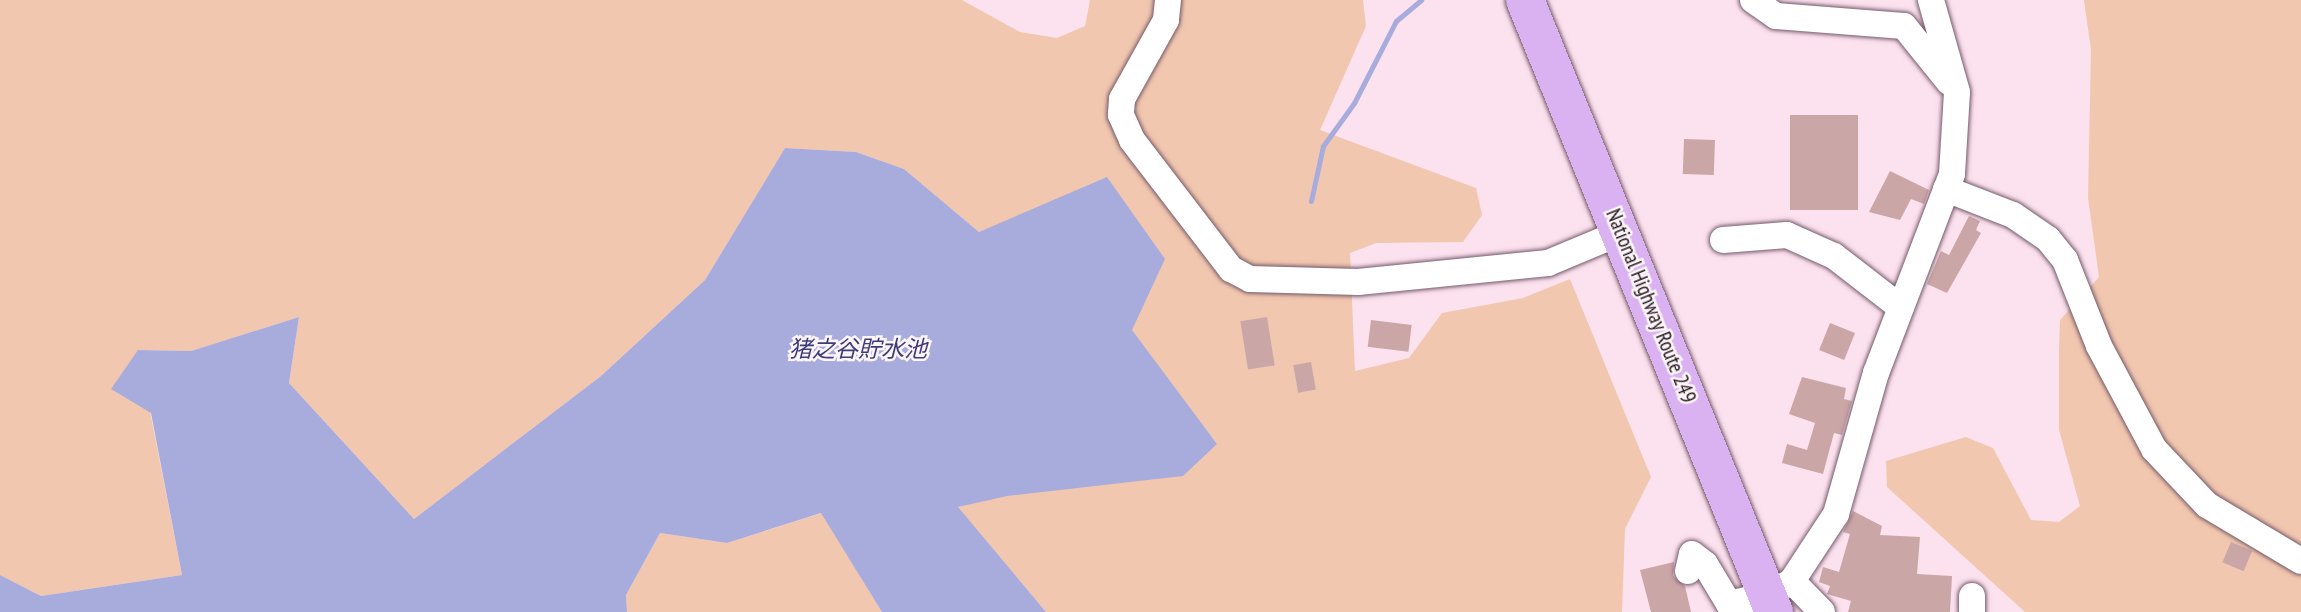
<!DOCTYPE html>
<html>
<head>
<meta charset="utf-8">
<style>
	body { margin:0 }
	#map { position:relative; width:2301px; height:612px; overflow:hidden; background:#fce1ef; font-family:"PT Sans Narrow","Noto Sans JP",sans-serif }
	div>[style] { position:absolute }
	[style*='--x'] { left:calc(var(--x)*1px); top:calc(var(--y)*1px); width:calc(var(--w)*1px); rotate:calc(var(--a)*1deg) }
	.green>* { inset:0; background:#f2c7af }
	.water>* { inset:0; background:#a8acdc }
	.stream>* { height:5px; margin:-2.5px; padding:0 2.5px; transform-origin:2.5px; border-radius:2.5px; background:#a8acdc }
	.building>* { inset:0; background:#cba6a6; transform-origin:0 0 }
	.roads { filter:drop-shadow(0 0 2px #755968) drop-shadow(0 0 2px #755968) }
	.minor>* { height:26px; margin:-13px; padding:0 13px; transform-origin:13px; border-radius:13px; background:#fff }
	.highway>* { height:38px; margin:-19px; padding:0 19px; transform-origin:19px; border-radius:19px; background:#dab1f1 }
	span { translate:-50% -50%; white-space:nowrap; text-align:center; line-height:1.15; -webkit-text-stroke:5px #fcf5f8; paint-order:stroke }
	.street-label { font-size:21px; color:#24181e }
	.water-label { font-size:23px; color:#3e3d7a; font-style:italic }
</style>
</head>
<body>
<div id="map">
	<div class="green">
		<i style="clip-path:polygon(0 0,962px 0,1020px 32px,1057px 38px,1085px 26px,1090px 0,1363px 0,1366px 26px,1320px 130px,1476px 188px,1482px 215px,1463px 242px,1376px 243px,1350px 253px,1355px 371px,1409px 358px,1442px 313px,1523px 298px,1570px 279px,1651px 477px,1625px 529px,1622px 612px,1046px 612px,957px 507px,1217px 444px,1036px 210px,979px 232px,904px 169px,856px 152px,785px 148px,705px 280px,601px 376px,414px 519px,289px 383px,299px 317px,191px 351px,138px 350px,182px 575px,41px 596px,0 575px)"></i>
		<i style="clip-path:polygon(2084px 0,2301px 0,2301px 612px,2025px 612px,1887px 487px,1886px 461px,1966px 437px,1993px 448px,2031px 520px,2059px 522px,2080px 506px,2059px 430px,2059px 349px,2060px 320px,2099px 277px,2088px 198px,2091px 50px)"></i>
		<i style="clip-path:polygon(822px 513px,882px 612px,627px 612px,626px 595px,660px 533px,727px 543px)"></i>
	</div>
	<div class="water">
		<i style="clip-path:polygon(785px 148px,856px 152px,904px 169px,979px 232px,1107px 177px,1165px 259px,1132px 330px,1217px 444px,1183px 476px,1007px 496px,958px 507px,1046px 612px,882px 612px,821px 513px,727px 543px,660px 533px,626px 595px,627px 612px,0 612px,0 575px,41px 596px,182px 575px,151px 413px,111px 389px,138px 350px,191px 351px,299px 317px,289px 383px,414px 519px,601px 376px,705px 280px)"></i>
	</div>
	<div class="stream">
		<i style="--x:1311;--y:201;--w:56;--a:-77.7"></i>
		<i style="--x:1323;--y:146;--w:53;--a:-54.2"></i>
		<i style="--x:1354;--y:103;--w:92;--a:-62.9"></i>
		<i style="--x:1396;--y:21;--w:33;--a:-40"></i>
	</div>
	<div class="building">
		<i style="left:1790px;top:115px;width:68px;height:95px"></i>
		<i style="left:1684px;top:139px;width:31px;height:35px;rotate:2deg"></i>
		<i style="clip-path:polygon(1890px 171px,1929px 190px,1924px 204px,1911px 199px,1900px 220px,1869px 212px)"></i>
		<i style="clip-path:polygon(1969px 216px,1980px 221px,1976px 230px,1981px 233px,1947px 293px,1927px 284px,1941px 251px,1949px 255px)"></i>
		<i style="left:1267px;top:317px;width:49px;height:27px;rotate:81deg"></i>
		<i style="left:1371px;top:320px;width:41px;height:27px;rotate:7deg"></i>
		<i style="left:1830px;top:323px;width:27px;height:29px;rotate:22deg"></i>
		<i style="left:1311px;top:362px;width:28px;height:18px;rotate:80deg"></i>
		<i style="clip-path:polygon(1802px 377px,1846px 388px,1844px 399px,1852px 401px,1842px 435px,1834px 433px,1823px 474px,1782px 463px,1787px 444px,1807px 450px,1815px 423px,1789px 414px)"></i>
		<i style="clip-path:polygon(1853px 511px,1882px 526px,1880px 535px,1920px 537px,1917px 574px,1952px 576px,1950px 612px,1848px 612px,1851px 601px,1827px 594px,1830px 586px,1819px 582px,1823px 567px,1839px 572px,1850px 534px,1843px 532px)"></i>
		<i style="left:2231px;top:542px;width:23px;height:22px;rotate:23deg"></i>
		<i style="clip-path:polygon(1674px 562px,1673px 576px,1685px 586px,1691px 612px,1651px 612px,1640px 570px)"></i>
	</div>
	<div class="roads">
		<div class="minor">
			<i style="--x:1168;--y:0;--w:20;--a:96"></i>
			<i style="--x:1166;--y:20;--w:90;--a:119.1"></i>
			<i style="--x:1122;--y:99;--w:16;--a:94"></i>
			<i style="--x:1121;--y:115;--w:27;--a:66"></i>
			<i style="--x:1132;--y:140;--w:163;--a:52.5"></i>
			<i style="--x:1231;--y:269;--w:21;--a:28"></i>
			<i style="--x:1250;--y:279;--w:108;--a:1.6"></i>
			<i style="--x:1358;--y:282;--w:191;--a:-5.7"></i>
			<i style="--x:1548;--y:263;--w:80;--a:-22.7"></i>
			<i style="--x:1753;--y:0;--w:28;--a:35"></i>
			<i style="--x:1776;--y:16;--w:128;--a:4.5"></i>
			<i style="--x:1904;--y:26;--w:72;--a:51.2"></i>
			<i style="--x:1946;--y:189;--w:72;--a:21.2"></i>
			<i style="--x:2013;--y:215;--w:42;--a:34.4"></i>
			<i style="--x:2048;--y:239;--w:27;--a:51"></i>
			<i style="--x:2065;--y:260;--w:92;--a:68.4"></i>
			<i style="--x:2099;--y:346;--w:117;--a:61.9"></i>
			<i style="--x:2154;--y:449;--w:77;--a:46.6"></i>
			<i style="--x:2207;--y:505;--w:109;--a:30.8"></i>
			<i style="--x:1723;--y:240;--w:64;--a:-4.5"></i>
			<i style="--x:1787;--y:235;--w:51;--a:24.1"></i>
			<i style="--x:1834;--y:256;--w:83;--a:37.7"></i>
			<i style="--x:1688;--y:571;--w:17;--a:-77"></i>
			<i style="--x:1692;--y:554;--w:16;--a:38"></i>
			<i style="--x:1705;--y:564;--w:47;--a:59"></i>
			<i style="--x:1729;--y:604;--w:40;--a:-13"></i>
			<i style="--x:1768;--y:595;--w:28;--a:-30"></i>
			<i style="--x:1792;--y:581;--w:80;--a:-56.7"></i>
			<i style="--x:1836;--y:514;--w:147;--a:-74.2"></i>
			<i style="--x:1876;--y:373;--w:213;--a:-69.1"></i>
			<i style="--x:1952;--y:174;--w:82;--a:-86.5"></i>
			<i style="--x:1957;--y:92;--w:96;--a:-105.8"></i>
			<i style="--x:1792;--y:581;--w:43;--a:45.9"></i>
			<i style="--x:1972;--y:612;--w:16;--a:-90"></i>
		</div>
		<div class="highway">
			<i style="--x:1525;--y:0;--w:661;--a:67.86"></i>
		</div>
	</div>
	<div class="street-label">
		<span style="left:1651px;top:306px;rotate:68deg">National Highway Route 249</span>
	</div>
	<div class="water-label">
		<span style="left:858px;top:349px">猪之谷貯水池</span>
	</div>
</div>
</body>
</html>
